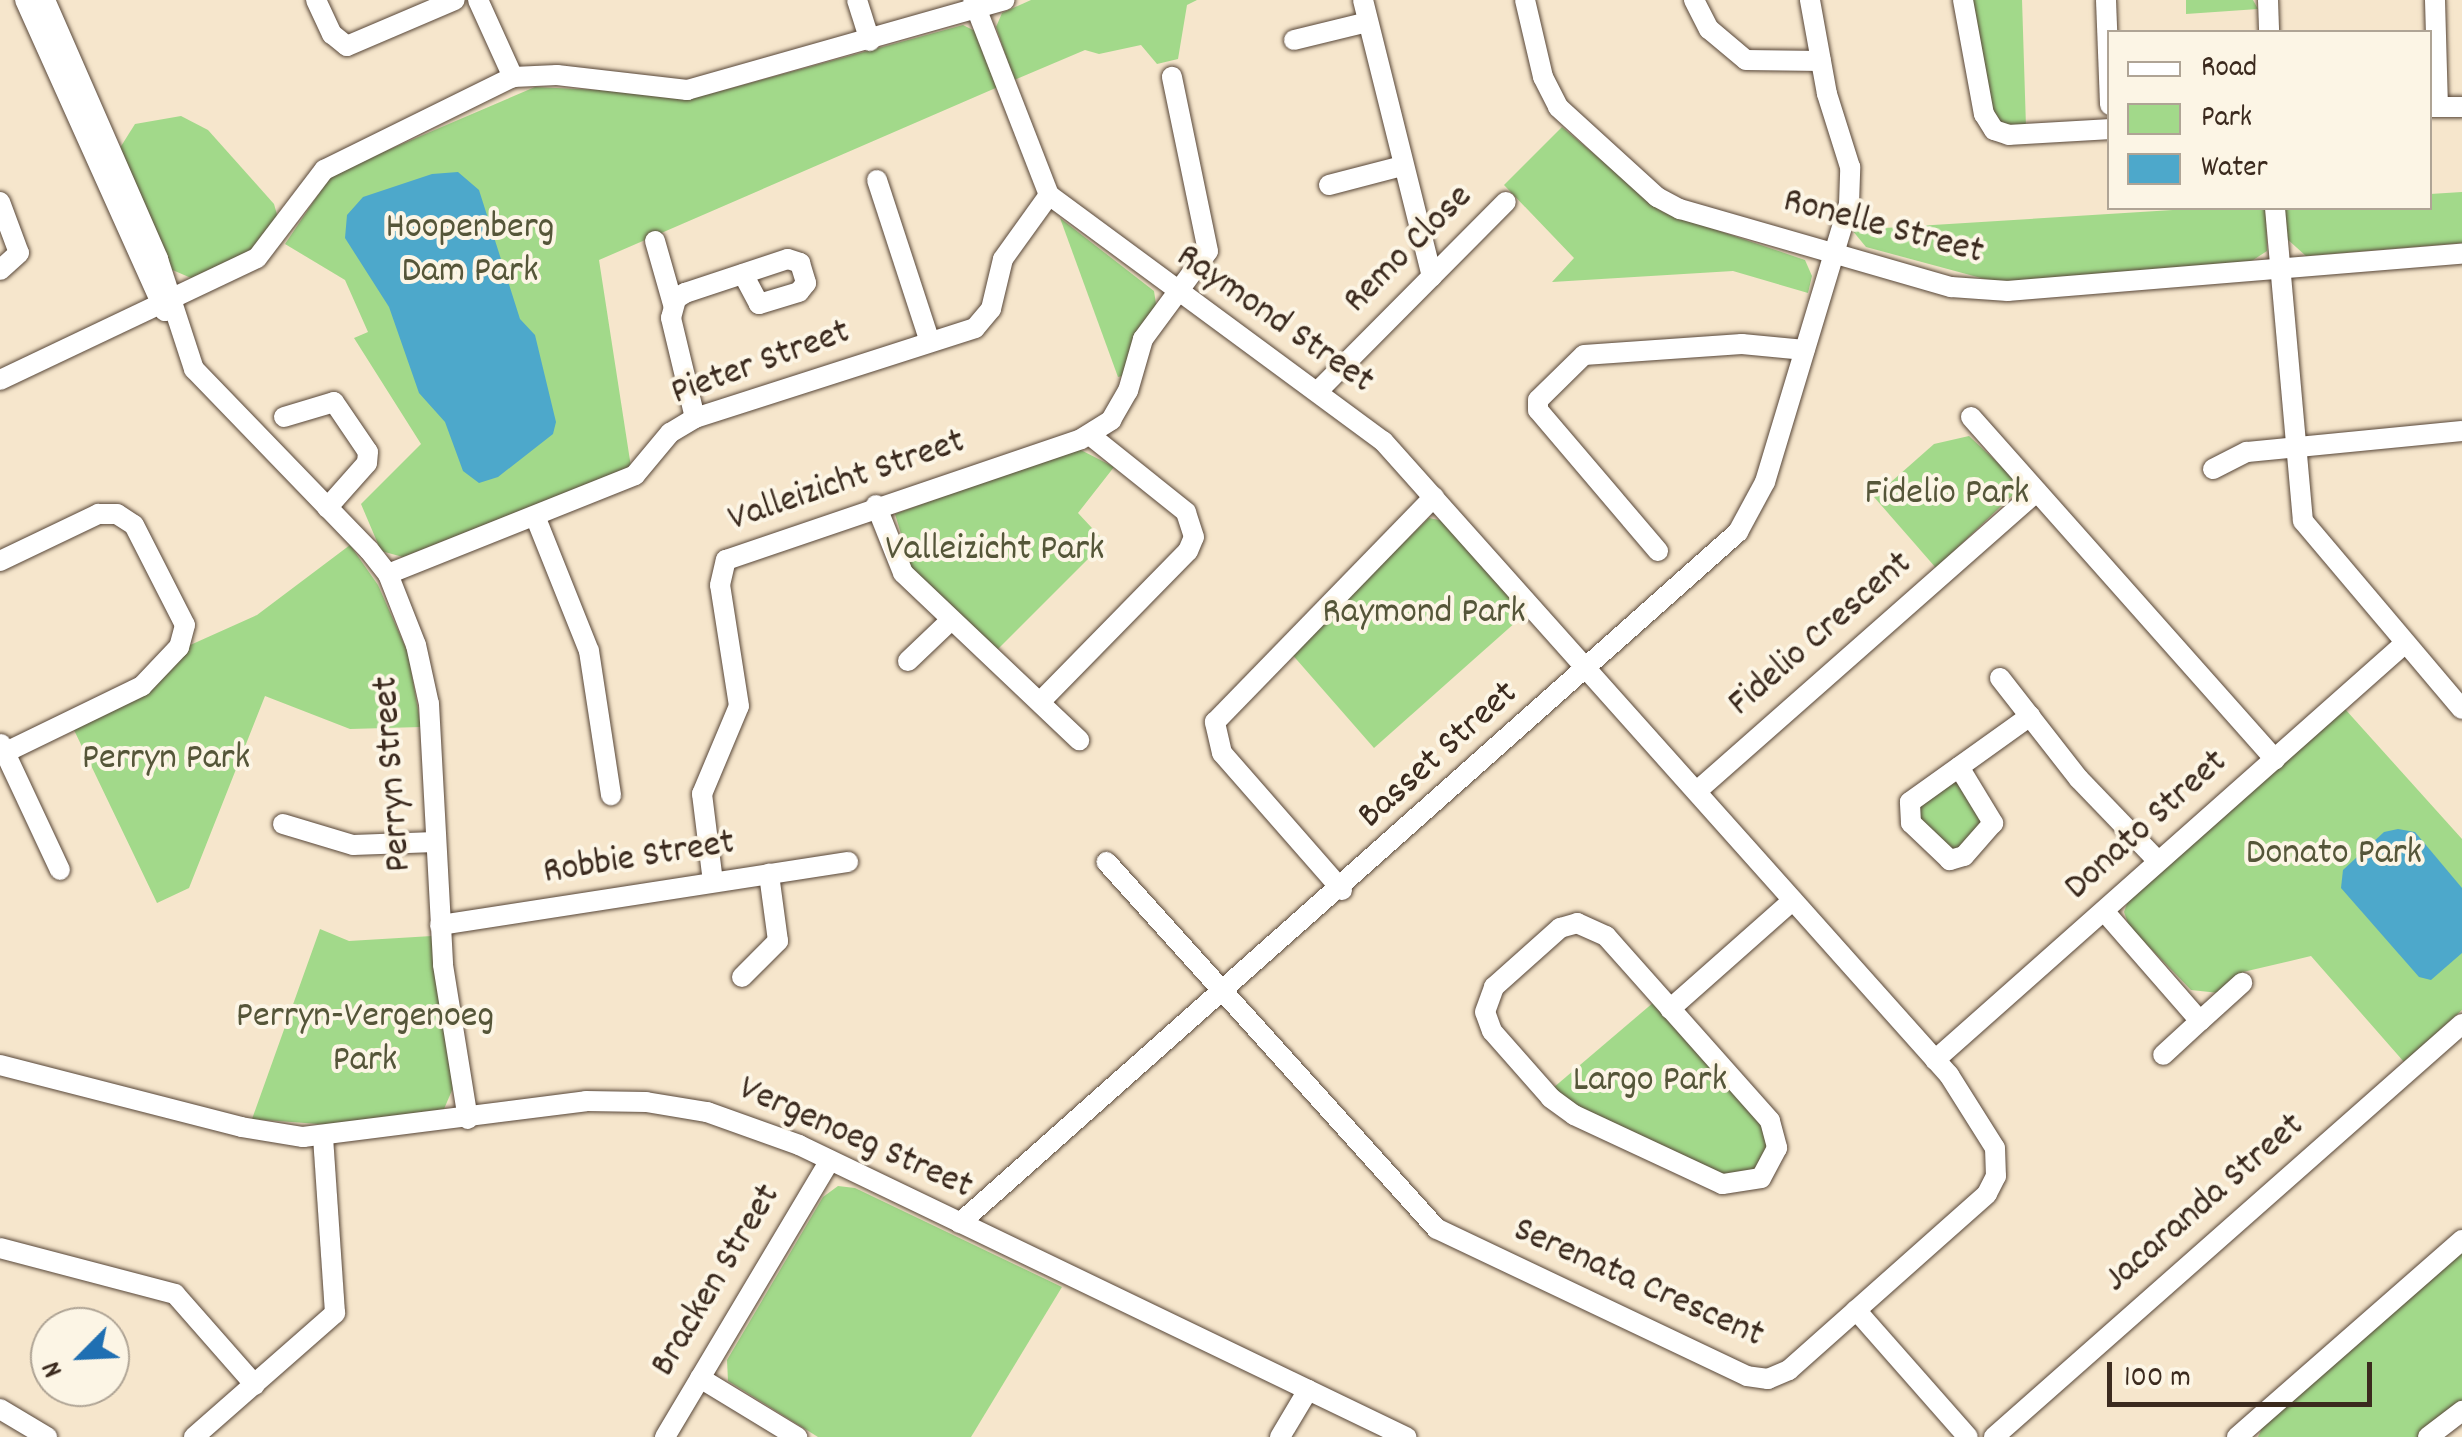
<!DOCTYPE html>
<html>
<head>
<meta charset="utf-8">
<style>
	body { margin:0 }
	#map { position:relative; width:2462px; height:1437px; overflow:hidden; background:#f6e6cc; font-family:Dekko,sans-serif }
	div>[style] { position:absolute }
	[style*='--x'] { left:calc(var(--x)*1px); top:calc(var(--y)*1px); width:calc(var(--w)*1px); rotate:calc(var(--a)*1deg) }
	.green>* { inset:0; background:#a2d98a }
	.water>* { inset:0; background:#4da8cb }
	.roads { filter:drop-shadow(0 0 2px #574638) drop-shadow(0 0 2px #574638) }
	.minor>* { height:20px; margin:-10px; padding:0 10px; transform-origin:10px; border-radius:10px; background:#fff }
	span { translate:-50% -50%; white-space:nowrap; text-align:center; line-height:1.15; -webkit-text-stroke:8px #fcf5e5; paint-order:stroke }
	.street-label { font-size:38px; color:#3b2a1e }
	.park-label { font-size:38px; color:#555639 }
	.legend { position:absolute; left:2107px; top:30px; width:325px; height:180px; box-sizing:border-box; background:#fcf5e5; border:2px solid #afa495; margin:0; padding:12px 18px; list-style:none; font-size:30px; color:#3b2a1e }
	.legend li { display:flex; align-items:center; gap:20px; height:50px }
	.legend b { width:50px; border:2px solid #afa495 }
	.north { position:absolute; left:30px; top:1307px; width:100px; height:100px; box-sizing:border-box; background:#fcf5e5; border:2px solid #afa495; border-radius:50%; rotate:246deg; font-size:28px; font-weight:700; line-height:40px; text-align:center; color:#3b2a1e }
	.north::after { content:''; display:block; margin:auto; width:35px; height:45px; background:#1f6fb2; clip-path:polygon(50% 0,100% 100%,50% 72%,0 100%) }
	.scale { position:absolute; left:2107px; top:1362px; width:265px; height:45px; box-sizing:border-box; border:5px solid #3b2a1e; border-top:0; padding-left:12px; font-size:30px; line-height:35px; white-space:nowrap; color:#3b2a1e; -webkit-text-stroke:8px #fcf5e5; paint-order:stroke }
</style>
</head>
<body>
<div id="map">
	<div class="green">
		<i style="clip-path:polygon(1031px 0,1197px 0,1187px 5px,1178px 59px,1157px 64px,1141px 45px,1099px 54px,1085px 50px,1014px 80px,996px 27px,1002px 13px)"></i>
		<i style="clip-path:polygon(1972px 0,2022px 0,2026px 127px,2003px 126px,1993px 115px)"></i>
		<i style="clip-path:polygon(2186px 0,2253px 0,2258px 9px,2186px 14px)"></i>
		<i style="clip-path:polygon(963px 25px,975px 31px,998px 87px,599px 260px,631px 467px,403px 557px,381px 551px,361px 504px,421px 444px,354px 338px,368px 332px,345px 280px,285px 244px,332px 174px,535px 87px,706px 95px)"></i>
		<i style="clip-path:polygon(181px 116px,208px 130px,274px 204px,278px 218px,259px 247px,191px 278px,168px 268px,118px 151px,135px 124px)"></i>
		<i style="clip-path:polygon(1562px 127px,1663px 212px,1805px 260px,1812px 276px,1808px 293px,1733px 271px,1552px 282px,1574px 258px,1504px 185px)"></i>
		<i style="clip-path:polygon(2462px 192px,2462px 243px,2306px 256px,2286px 238px,2283px 208px,2430px 208px,2430px 194px)"></i>
		<i style="clip-path:polygon(2205px 208px,2266px 208px,2267px 251px,2250px 262px,1996px 282px,1866px 247px,1852px 230px)"></i>
		<i style="clip-path:polygon(1060px 218px,1154px 291px,1156px 304px,1127px 375px,1118px 377px)"></i>
		<i style="clip-path:polygon(1969px 436px,2014px 478px,2016px 492px,1936px 568px,1874px 497px,1934px 444px)"></i>
		<i style="clip-path:polygon(1077px 448px,1114px 467px,1078px 513px,1105px 542px,996px 651px,912px 570px,895px 514px)"></i>
		<i style="clip-path:polygon(1429px 518px,1444px 521px,1526px 613px,1374px 748px,1290px 652px)"></i>
		<i style="clip-path:polygon(350px 545px,378px 585px,408px 653px,421px 727px,350px 729px,265px 696px,189px 888px,157px 903px,74px 730px,188px 646px,257px 615px)"></i>
		<i style="clip-path:polygon(2345px 709px,2462px 839px,2462px 1010px,2404px 1062px,2311px 956px,2243px 972px,2219px 993px,2191px 990px,2129px 926px,2124px 912px,2128px 901px)"></i>
		<i style="clip-path:polygon(1958px 780px,1988px 816px,1955px 854px,1916px 821px,1914px 806px)"></i>
		<i style="clip-path:polygon(320px 929px,349px 941px,432px 936px,453px 1088px,444px 1109px,332px 1125px,252px 1119px)"></i>
		<i style="clip-path:polygon(1654px 1002px,1763px 1126px,1769px 1146px,1752px 1173px,1728px 1178px,1576px 1107px,1553px 1088px)"></i>
		<i style="clip-path:polygon(838px 1186px,855px 1188px,1062px 1287px,971px 1437px,818px 1437px,728px 1381px,727px 1360px,823px 1197px)"></i>
		<i style="clip-path:polygon(2462px 1250px,2462px 1402px,2418px 1437px,2258px 1437px,2263px 1426px)"></i>
	</div>
	<div class="water">
		<i style="clip-path:polygon(458px 172px,479px 190px,520px 319px,535px 335px,556px 422px,553px 434px,498px 477px,479px 483px,463px 471px,445px 422px,419px 393px,389px 307px,345px 238px,347px 215px,363px 197px,432px 174px)"></i>
		<i style="clip-path:polygon(2398px 829px,2415px 832px,2462px 888px,2462px 953px,2431px 980px,2419px 977px,2341px 888px,2343px 870px,2384px 832px)"></i>
	</div>
	<div class="roads">
		<div class="minor">
			<i style="--x:25;--y:0;--w:341;--a:65.8"></i>
			<i style="--x:45;--y:0;--w:283;--a:66.4"></i>
			<i style="--x:158;--y:259;--w:116;--a:71.9"></i>
			<i style="--x:194;--y:369;--w:252;--a:46"></i>
			<i style="--x:369;--y:550;--w:31;--a:52"></i>
			<i style="--x:388;--y:574;--w:76;--a:68.5"></i>
			<i style="--x:416;--y:645;--w:60;--a:77.6"></i>
			<i style="--x:429;--y:704;--w:261;--a:86.9"></i>
			<i style="--x:443;--y:965;--w:156;--a:80.8"></i>
			<i style="--x:316;--y:0;--w:38;--a:65"></i>
			<i style="--x:332;--y:34;--w:19;--a:39"></i>
			<i style="--x:347;--y:46;--w:117;--a:-23.1"></i>
			<i style="--x:478;--y:0;--w:85;--a:65.6"></i>
			<i style="--x:857;--y:0;--w:43;--a:72.4"></i>
			<i style="--x:973;--y:0;--w:209;--a:68.7"></i>
			<i style="--x:1049;--y:195;--w:415;--a:36.4"></i>
			<i style="--x:1383;--y:441;--w:850;--a:48.24"></i>
			<i style="--x:1949;--y:1075;--w:86;--a:57.8"></i>
			<i style="--x:1995;--y:1148;--w:28;--a:88"></i>
			<i style="--x:1996;--y:1176;--w:20;--a:117"></i>
			<i style="--x:1987;--y:1194;--w:265;--a:138.4"></i>
			<i style="--x:1789;--y:1370;--w:23;--a:157"></i>
			<i style="--x:1768;--y:1379;--w:21;--a:-172"></i>
			<i style="--x:1747;--y:1376;--w:343;--a:-154.6"></i>
			<i style="--x:1437;--y:1229;--w:494;--a:-132"></i>
			<i style="--x:1363;--y:0;--w:285;--a:76"></i>
			<i style="--x:1525;--y:0;--w:79;--a:76.8"></i>
			<i style="--x:1543;--y:77;--w:34;--a:63"></i>
			<i style="--x:1558;--y:107;--w:134;--a:42.3"></i>
			<i style="--x:1657;--y:197;--w:26;--a:28"></i>
			<i style="--x:1680;--y:209;--w:282;--a:16.1"></i>
			<i style="--x:1951;--y:287;--w:57;--a:4"></i>
			<i style="--x:2008;--y:291;--w:456;--a:-4.7"></i>
			<i style="--x:1694;--y:0;--w:33;--a:63"></i>
			<i style="--x:1709;--y:29;--w:48;--a:40"></i>
			<i style="--x:1746;--y:60;--w:75;--a:0.8"></i>
			<i style="--x:1963;--y:0;--w:116;--a:79.6"></i>
			<i style="--x:1984;--y:114;--w:19;--a:58"></i>
			<i style="--x:1994;--y:130;--w:16;--a:18"></i>
			<i style="--x:2009;--y:135;--w:101;--a:-3.4"></i>
			<i style="--x:2106;--y:0;--w:105;--a:87.8"></i>
			<i style="--x:2268;--y:0;--w:32;--a:88"></i>
			<i style="--x:2435;--y:0;--w:107;--a:88.4"></i>
			<i style="--x:1294;--y:40;--w:76;--a:-13.7"></i>
			<i style="--x:2430;--y:107;--w:32;--a:0"></i>
			<i style="--x:877;--y:180;--w:170;--a:71.9"></i>
			<i style="--x:1329;--y:185;--w:75;--a:-14.6"></i>
			<i style="--x:0;--y:202;--w:54;--a:69.6"></i>
			<i style="--x:19;--y:253;--w:25;--a:138"></i>
			<i style="--x:2275;--y:208;--w:314;--a:84.9"></i>
			<i style="--x:2303;--y:521;--w:246;--a:49.8"></i>
			<i style="--x:655;--y:241;--w:66;--a:74.1"></i>
			<i style="--x:0;--y:380;--w:284;--a:-25.4"></i>
			<i style="--x:257;--y:258;--w:111;--a:-52.7"></i>
			<i style="--x:324;--y:170;--w:211;--a:-26.2"></i>
			<i style="--x:513;--y:77;--w:44;--a:-2.6"></i>
			<i style="--x:557;--y:75;--w:131;--a:6.6"></i>
			<i style="--x:687;--y:90;--w:330;--a:-15.8"></i>
			<i style="--x:1319;--y:390;--w:265;--a:-45.2"></i>
			<i style="--x:284;--y:417;--w:52;--a:-16.7"></i>
			<i style="--x:334;--y:402;--w:60;--a:55.8"></i>
			<i style="--x:368;--y:452;--w:11;--a:95"></i>
			<i style="--x:367;--y:463;--w:60;--a:131.6"></i>
			<i style="--x:1971;--y:417;--w:458;--a:48.4"></i>
			<i style="--x:695;--y:418;--w:103;--a:-103.5"></i>
			<i style="--x:671;--y:318;--w:20;--a:-75"></i>
			<i style="--x:676;--y:299;--w:11;--a:-34"></i>
			<i style="--x:685;--y:293;--w:108;--a:-18.3"></i>
			<i style="--x:788;--y:259;--w:13;--a:18"></i>
			<i style="--x:800;--y:263;--w:21;--a:73"></i>
			<i style="--x:806;--y:283;--w:11;--a:128"></i>
			<i style="--x:799;--y:292;--w:42;--a:163.3"></i>
			<i style="--x:759;--y:304;--w:34;--a:-118"></i>
			<i style="--x:2213;--y:469;--w:38;--a:-27"></i>
			<i style="--x:2247;--y:452;--w:216;--a:-5.6"></i>
			<i style="--x:876;--y:505;--w:73;--a:68.3"></i>
			<i style="--x:903;--y:573;--w:243;--a:43.5"></i>
			<i style="--x:535;--y:516;--w:145;--a:68.2"></i>
			<i style="--x:589;--y:651;--w:146;--a:81.3"></i>
			<i style="--x:1658;--y:551;--w:185;--a:-130.4"></i>
			<i style="--x:1538;--y:410;--w:10;--a:-90"></i>
			<i style="--x:1538;--y:400;--w:64;--a:-44.4"></i>
			<i style="--x:1584;--y:355;--w:158;--a:-4"></i>
			<i style="--x:1742;--y:344;--w:63;--a:5.4"></i>
			<i style="--x:0;--y:561;--w:109;--a:-25.6"></i>
			<i style="--x:98;--y:514;--w:19;--a:0"></i>
			<i style="--x:117;--y:514;--w:20;--a:33"></i>
			<i style="--x:134;--y:525;--w:112;--a:63"></i>
			<i style="--x:185;--y:625;--w:23;--a:105"></i>
			<i style="--x:179;--y:647;--w:54;--a:133.5"></i>
			<i style="--x:142;--y:686;--w:158;--a:154.1"></i>
			<i style="--x:388;--y:574;--w:266;--a:-21.8"></i>
			<i style="--x:635;--y:475;--w:55;--a:-50.2"></i>
			<i style="--x:670;--y:433;--w:29;--a:-31"></i>
			<i style="--x:695;--y:418;--w:294;--a:-17.8"></i>
			<i style="--x:975;--y:328;--w:25;--a:-50"></i>
			<i style="--x:991;--y:309;--w:51;--a:-76.5"></i>
			<i style="--x:1003;--y:259;--w:79;--a:-54.3"></i>
			<i style="--x:908;--y:661;--w:59;--a:-43.6"></i>
			<i style="--x:2000;--y:678;--w:128;--a:52"></i>
			<i style="--x:2079;--y:779;--w:114;--a:46.1"></i>
			<i style="--x:1040;--y:702;--w:211;--a:-45.6"></i>
			<i style="--x:1188;--y:551;--w:15;--a:-67"></i>
			<i style="--x:1194;--y:537;--w:26;--a:-108"></i>
			<i style="--x:1186;--y:512;--w:122;--a:-141.3"></i>
			<i style="--x:1;--y:744;--w:139;--a:64.9"></i>
			<i style="--x:1959;--y:767;--w:66;--a:58.7"></i>
			<i style="--x:1993;--y:823;--w:44;--a:131.3"></i>
			<i style="--x:1964;--y:856;--w:15;--a:164"></i>
			<i style="--x:1950;--y:860;--w:54;--a:-136.5"></i>
			<i style="--x:1911;--y:823;--w:21;--a:-93"></i>
			<i style="--x:1910;--y:802;--w:148;--a:-35.6"></i>
			<i style="--x:1697;--y:791;--w:453;--a:-41.4"></i>
			<i style="--x:283;--y:824;--w:73;--a:16.7"></i>
			<i style="--x:353;--y:845;--w:82;--a:-2.1"></i>
			<i style="--x:713;--y:882;--w:89;--a:-97.1"></i>
			<i style="--x:702;--y:794;--w:95;--a:-67.2"></i>
			<i style="--x:739;--y:706;--w:122;--a:-98.9"></i>
			<i style="--x:720;--y:585;--w:26;--a:-77"></i>
			<i style="--x:726;--y:560;--w:375;--a:-18.8"></i>
			<i style="--x:1081;--y:439;--w:36;--a:-32"></i>
			<i style="--x:1111;--y:420;--w:34;--a:-60"></i>
			<i style="--x:1128;--y:391;--w:54;--a:-73.9"></i>
			<i style="--x:1143;--y:339;--w:109;--a:-53.5"></i>
			<i style="--x:1208;--y:251;--w:178;--a:-101.7"></i>
			<i style="--x:1342;--y:890;--w:182;--a:-131.2"></i>
			<i style="--x:1222;--y:753;--w:32;--a:-103"></i>
			<i style="--x:1215;--y:722;--w:314;--a:-45.8"></i>
			<i style="--x:2104;--y:911;--w:146;--a:48.9"></i>
			<i style="--x:2200;--y:1021;--w:50;--a:137.4"></i>
			<i style="--x:1577;--y:923;--w:32;--a:24"></i>
			<i style="--x:1606;--y:936;--w:247;--a:48.4"></i>
			<i style="--x:1770;--y:1121;--w:28;--a:75"></i>
			<i style="--x:1777;--y:1148;--w:34;--a:118"></i>
			<i style="--x:1761;--y:1178;--w:39;--a:171"></i>
			<i style="--x:1722;--y:1184;--w:163;--a:-155"></i>
			<i style="--x:1574;--y:1115;--w:29;--a:-144"></i>
			<i style="--x:1551;--y:1098;--w:89;--a:-131.4"></i>
			<i style="--x:1492;--y:1031;--w:20;--a:-110"></i>
			<i style="--x:1485;--y:1012;--w:27;--a:-70"></i>
			<i style="--x:1494;--y:987;--w:89;--a:-41.8"></i>
			<i style="--x:1560;--y:928;--w:18;--a:-16"></i>
			<i style="--x:440;--y:925;--w:413;--a:-8.8"></i>
			<i style="--x:742;--y:977;--w:51;--a:-45"></i>
			<i style="--x:778;--y:941;--w:68;--a:-97.7"></i>
			<i style="--x:1670;--y:1009;--w:164;--a:-41.5"></i>
			<i style="--x:2200;--y:1021;--w:57;--a:-42.1"></i>
			<i style="--x:1935;--y:1060;--w:627;--a:-41.57"></i>
			<i style="--x:0;--y:1065;--w:249;--a:14.4"></i>
			<i style="--x:241;--y:1127;--w:63;--a:9.2"></i>
			<i style="--x:303;--y:1137;--w:285;--a:-7.2"></i>
			<i style="--x:586;--y:1101;--w:60;--a:1"></i>
			<i style="--x:646;--y:1102;--w:62;--a:9.3"></i>
			<i style="--x:707;--y:1112;--w:98;--a:19.7"></i>
			<i style="--x:799;--y:1145;--w:674;--a:25.69"></i>
			<i style="--x:960;--y:1223;--w:1041;--a:-41.61"></i>
			<i style="--x:1738;--y:532;--w:57;--a:-61.6"></i>
			<i style="--x:1765;--y:482;--w:290;--a:-73.2"></i>
			<i style="--x:1849;--y:204;--w:37;--a:-88"></i>
			<i style="--x:1850;--y:167;--w:77;--a:-107.5"></i>
			<i style="--x:1827;--y:94;--w:96;--a:-100.3"></i>
			<i style="--x:0;--y:1248;--w:181;--a:14.7"></i>
			<i style="--x:175;--y:1294;--w:121;--a:48.7"></i>
			<i style="--x:1856;--y:1310;--w:169;--a:48.6"></i>
			<i style="--x:700;--y:1378;--w:114;--a:31.3"></i>
			<i style="--x:0;--y:1409;--w:55;--a:30.8"></i>
			<i style="--x:194;--y:1437;--w:188;--a:-41.3"></i>
			<i style="--x:335;--y:1313;--w:176;--a:-93.9"></i>
			<i style="--x:665;--y:1437;--w:322;--a:-59.2"></i>
			<i style="--x:1280;--y:1437;--w:55;--a:-59.2"></i>
			<i style="--x:1994;--y:1437;--w:624;--a:-41.43"></i>
			<i style="--x:2237;--y:1437;--w:299;--a:-41.2"></i>
			<i style="--x:2428;--y:1437;--w:43;--a:-37.4"></i>
		</div>
	</div>
	<div class="street-label">
		<span style="left:1883px;top:228px;rotate:15deg">Ronelle Street</span>
		<span style="left:1409px;top:250px;rotate:-45deg">Remo Close</span>
		<span style="left:1274px;top:320px;rotate:35deg">Raymond Street</span>
		<span style="left:761px;top:364px;rotate:-20deg">Pieter Street</span>
		<span style="left:847px;top:482px;rotate:-19deg">Valleizicht Street</span>
		<span style="left:1821px;top:635px;rotate:-41deg">Fidelio Crescent</span>
		<span style="left:1439px;top:756px;rotate:-42deg">Basset Street</span>
		<span style="left:394px;top:774px;rotate:-94deg">Perryn Street</span>
		<span style="left:2147px;top:826px;rotate:-42deg">Donato Street</span>
		<span style="left:639px;top:859px;rotate:-9deg">Robbie Street</span>
		<span style="left:855px;top:1139px;rotate:24deg">Vergenoeg Street</span>
		<span style="left:2205px;top:1204px;rotate:-41deg">Jacaranda Street</span>
		<span style="left:717px;top:1281px;rotate:-59deg">Bracken Street</span>
		<span style="left:1638px;top:1284px;rotate:24deg">Serenata Crescent</span>
	</div>
	<div class="park-label">
		<span style="left:470px;top:251px">Hoopenberg<br>Dam Park</span>
		<span style="left:1947px;top:495px">Fidelio Park</span>
		<span style="left:995px;top:551px">Valleizicht Park</span>
		<span style="left:1424px;top:614px">Raymond Park</span>
		<span style="left:166px;top:760px">Perryn Park</span>
		<span style="left:2334px;top:855px">Donato Park</span>
		<span style="left:365px;top:1040px">Perryn-Vergenoeg<br>Park</span>
		<span style="left:1650px;top:1082px">Largo Park</span>
	</div>
	<ul class="legend">
	<li><b style="height:12px;background:#fff"></b>Road</li>
	<li><b style="height:28px;background:#a2d98a"></b>Park</li>
	<li><b style="height:28px;background:#4da8cb"></b>Water</li>
	</ul>
	<div class="north">N</div>
	<div class="scale">100 m</div>
</div>
</body>
</html>
